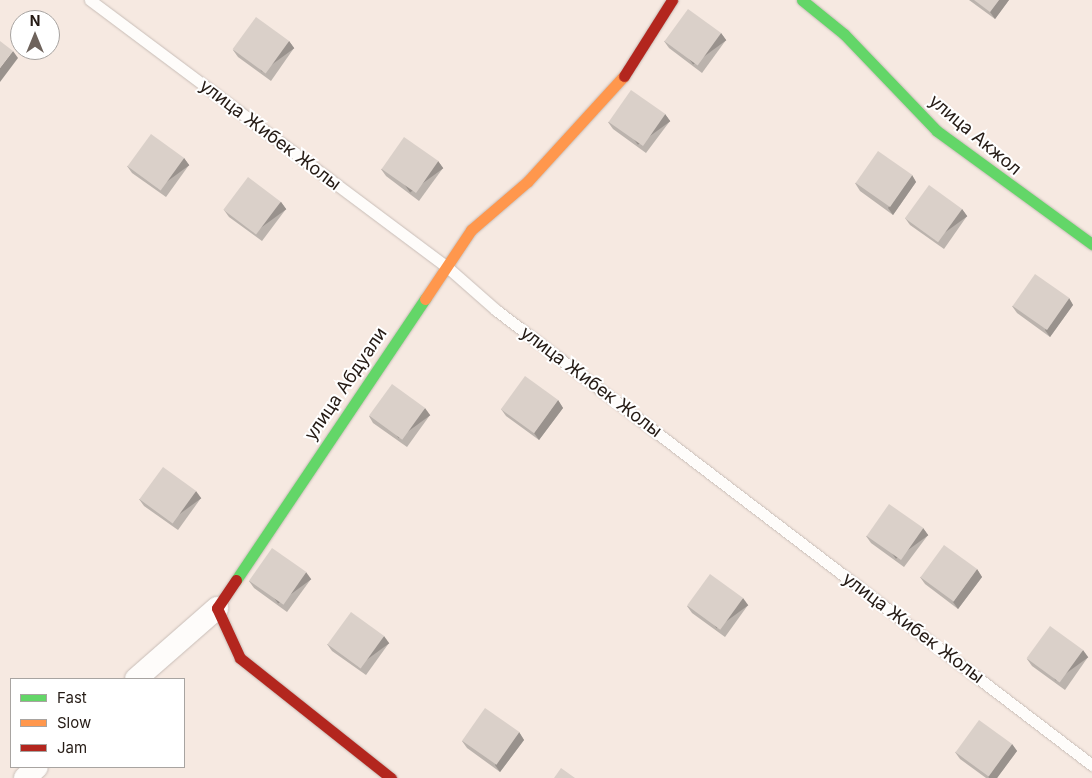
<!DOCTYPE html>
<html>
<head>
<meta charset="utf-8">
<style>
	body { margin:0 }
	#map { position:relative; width:1092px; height:778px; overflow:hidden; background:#f6e9e1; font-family:Inter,sans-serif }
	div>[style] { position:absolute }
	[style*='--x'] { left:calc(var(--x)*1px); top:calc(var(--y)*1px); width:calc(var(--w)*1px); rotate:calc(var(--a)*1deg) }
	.roads { filter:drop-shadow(0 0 1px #c8bdb7) drop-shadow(0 0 1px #c8bdb7) }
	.lane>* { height:11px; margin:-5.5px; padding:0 5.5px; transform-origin:5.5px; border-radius:5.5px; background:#fefcfa }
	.street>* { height:22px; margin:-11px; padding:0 11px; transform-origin:11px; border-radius:11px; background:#fefcfa }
	.fast>* { height:11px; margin:-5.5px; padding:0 5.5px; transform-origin:5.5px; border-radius:5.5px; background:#63d668 }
	.slow>* { height:11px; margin:-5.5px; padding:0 5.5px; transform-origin:5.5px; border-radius:5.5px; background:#ff974d }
	.jam>* { height:11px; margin:-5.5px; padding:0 5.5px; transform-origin:5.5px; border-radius:5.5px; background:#b3261e }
	.wall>* { inset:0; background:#bbb3ad }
	.shaded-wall>* { inset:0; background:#99928d; transform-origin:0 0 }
	.building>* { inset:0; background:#dad0c9; transform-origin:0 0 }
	span { translate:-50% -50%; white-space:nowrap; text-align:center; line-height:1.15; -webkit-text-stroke:4px #fff; paint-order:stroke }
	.street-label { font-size:18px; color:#251b15 }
	.legend { position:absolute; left:10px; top:678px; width:175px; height:90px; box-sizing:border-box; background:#fff; border:1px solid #a8a4a1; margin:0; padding:6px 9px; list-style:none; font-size:15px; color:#251b15 }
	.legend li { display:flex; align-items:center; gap:10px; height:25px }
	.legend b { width:25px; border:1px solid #a8a4a1 }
	.north { position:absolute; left:10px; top:10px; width:50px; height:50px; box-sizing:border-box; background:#fff; border:1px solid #a8a4a1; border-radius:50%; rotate:0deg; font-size:14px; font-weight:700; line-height:20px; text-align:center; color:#251b15 }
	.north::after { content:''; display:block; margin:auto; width:18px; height:22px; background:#6e635c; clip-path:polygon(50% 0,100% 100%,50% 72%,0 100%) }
</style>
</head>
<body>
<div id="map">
	<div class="roads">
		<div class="lane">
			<i style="--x:90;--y:0;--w:444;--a:36.8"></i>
			<i style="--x:446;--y:266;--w:67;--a:41.3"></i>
			<i style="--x:496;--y:310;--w:750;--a:37.36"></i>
		</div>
		<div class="street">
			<i style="--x:136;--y:679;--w:108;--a:-41.2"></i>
			<i style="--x:25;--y:778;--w:16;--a:-43"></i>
		</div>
		<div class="fast">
			<i style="--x:802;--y:0;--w:54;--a:39"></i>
			<i style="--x:844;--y:34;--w:134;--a:46.2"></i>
			<i style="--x:937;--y:131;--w:192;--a:36.1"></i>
			<i style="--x:236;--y:580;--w:339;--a:-56.1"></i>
		</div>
		<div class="slow">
			<i style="--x:425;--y:299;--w:83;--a:-56.3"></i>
			<i style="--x:471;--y:230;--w:75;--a:-40.7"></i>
			<i style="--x:528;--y:181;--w:142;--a:-47.6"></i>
		</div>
		<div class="jam">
			<i style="--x:624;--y:76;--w:90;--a:-57.7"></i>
			<i style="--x:236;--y:580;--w:34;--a:124"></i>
			<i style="--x:217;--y:608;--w:55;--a:65.3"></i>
			<i style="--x:240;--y:658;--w:193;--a:38.5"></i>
		</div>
	</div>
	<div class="wall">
		<i style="clip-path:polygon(969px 0,1009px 0,995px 19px)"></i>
		<i style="clip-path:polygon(721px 33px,726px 40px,702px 73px,669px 48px,664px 41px)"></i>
		<i style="clip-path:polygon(289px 41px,294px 48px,271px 81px,238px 57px,233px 50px)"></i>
		<i style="clip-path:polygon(665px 114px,670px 121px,646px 153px,613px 129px,608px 122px)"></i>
		<i style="clip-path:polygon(184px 158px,189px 165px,166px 197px,132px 173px,127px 166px)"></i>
		<i style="clip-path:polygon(438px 161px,443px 168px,419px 201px,386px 176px,381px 169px)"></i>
		<i style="clip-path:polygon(912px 175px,916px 182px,893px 215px,860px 191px,855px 183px)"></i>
		<i style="clip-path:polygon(281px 202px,286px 209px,262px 241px,229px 217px,224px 210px)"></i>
		<i style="clip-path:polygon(962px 209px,967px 216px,944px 249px,910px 225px,905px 218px)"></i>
		<i style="clip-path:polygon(1069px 298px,1073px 305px,1050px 337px,1017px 313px,1012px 306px)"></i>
		<i style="clip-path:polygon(558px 400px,563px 408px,539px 440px,506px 416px,501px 409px)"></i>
		<i style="clip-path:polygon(430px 415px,407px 447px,373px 423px,369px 416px)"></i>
		<i style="clip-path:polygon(201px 498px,178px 530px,144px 506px,139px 499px)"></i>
		<i style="clip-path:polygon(923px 528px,928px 535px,904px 567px,871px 543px,866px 536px)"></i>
		<i style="clip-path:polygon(977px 569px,982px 577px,958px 609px,925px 584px,920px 577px)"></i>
		<i style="clip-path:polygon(311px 579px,287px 612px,254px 588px,249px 581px)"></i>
		<i style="clip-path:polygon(748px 605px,725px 637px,692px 613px,687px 606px)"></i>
		<i style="clip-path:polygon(389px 643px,366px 675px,332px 651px,327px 644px)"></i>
		<i style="clip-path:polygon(1088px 657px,1065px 690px,1032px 666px,1027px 659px)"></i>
		<i style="clip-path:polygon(519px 732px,524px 740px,500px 772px,467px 748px,462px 741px)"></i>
		<i style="clip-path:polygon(1012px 744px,1017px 751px,997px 778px,986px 778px,960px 759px,955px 752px)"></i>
	</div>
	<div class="shaded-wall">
		<i style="clip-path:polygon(999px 0,1009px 0,995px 19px,990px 12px)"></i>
		<i style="left:721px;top:33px;width:9px;height:41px;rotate:54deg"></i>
		<i style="left:289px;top:41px;width:9px;height:40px;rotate:54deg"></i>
		<i style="clip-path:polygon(13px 51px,18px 58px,0 82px,0 68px)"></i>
		<i style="left:665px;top:114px;width:9px;height:40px;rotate:54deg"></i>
		<i style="left:184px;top:158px;width:9px;height:39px;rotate:54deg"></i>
		<i style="left:438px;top:161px;width:9px;height:41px;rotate:54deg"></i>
		<i style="clip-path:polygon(912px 175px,916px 182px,893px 215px,888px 208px)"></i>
		<i style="left:281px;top:202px;width:9px;height:40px;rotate:54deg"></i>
		<i style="left:962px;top:209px;width:9px;height:40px;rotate:54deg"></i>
		<i style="clip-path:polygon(1069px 298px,1073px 305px,1050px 337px,1045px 330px)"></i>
		<i style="clip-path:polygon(558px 400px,563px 408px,539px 440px,534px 433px)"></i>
		<i style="left:425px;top:408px;width:9px;height:39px;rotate:54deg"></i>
		<i style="left:196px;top:491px;width:9px;height:39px;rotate:54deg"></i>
		<i style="left:923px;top:528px;width:9px;height:40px;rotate:54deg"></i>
		<i style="clip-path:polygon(977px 569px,982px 577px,958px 609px,953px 602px)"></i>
		<i style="left:306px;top:572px;width:9px;height:41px;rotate:54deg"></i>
		<i style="left:743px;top:598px;width:9px;height:39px;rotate:54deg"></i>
		<i style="left:384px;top:636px;width:9px;height:39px;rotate:54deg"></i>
		<i style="left:1083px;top:650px;width:9px;height:40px;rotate:54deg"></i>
		<i style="clip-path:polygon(519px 732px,524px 740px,500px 772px,495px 765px)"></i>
		<i style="clip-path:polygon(1012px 744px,1017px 751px,997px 778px,989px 778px,988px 776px)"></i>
	</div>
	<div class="building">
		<i style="clip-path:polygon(974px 0,999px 0,990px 12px)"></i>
		<i style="left:688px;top:9px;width:41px;height:40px;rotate:36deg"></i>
		<i style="left:256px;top:17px;width:41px;height:40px;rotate:36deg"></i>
		<i style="clip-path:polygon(0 41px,13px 51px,0 68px)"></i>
		<i style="left:631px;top:90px;width:42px;height:39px;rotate:35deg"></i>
		<i style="left:151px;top:134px;width:41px;height:40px;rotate:36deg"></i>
		<i style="left:404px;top:137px;width:42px;height:39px;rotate:35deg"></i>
		<i style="left:878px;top:151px;width:42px;height:39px;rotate:35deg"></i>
		<i style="left:248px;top:177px;width:41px;height:41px;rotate:37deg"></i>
		<i style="left:929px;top:185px;width:41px;height:41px;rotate:36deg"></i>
		<i style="left:1035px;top:274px;width:42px;height:39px;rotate:35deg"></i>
		<i style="left:525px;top:376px;width:41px;height:41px;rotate:36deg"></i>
		<i style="left:392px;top:384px;width:41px;height:39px;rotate:36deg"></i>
		<i style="left:163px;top:467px;width:41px;height:40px;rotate:36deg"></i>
		<i style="left:889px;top:504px;width:42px;height:39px;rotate:35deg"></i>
		<i style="left:944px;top:545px;width:41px;height:40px;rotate:36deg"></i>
		<i style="left:272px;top:548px;width:42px;height:40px;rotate:35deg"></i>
		<i style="left:710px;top:574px;width:41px;height:39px;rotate:36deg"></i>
		<i style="left:351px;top:612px;width:41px;height:40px;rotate:36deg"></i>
		<i style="left:1050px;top:626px;width:41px;height:40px;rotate:36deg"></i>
		<i style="left:485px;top:708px;width:42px;height:40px;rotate:35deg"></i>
		<i style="left:979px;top:720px;width:41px;height:40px;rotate:36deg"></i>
		<i style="clip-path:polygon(561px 768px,575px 778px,554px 778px)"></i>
	</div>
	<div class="street-label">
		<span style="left:270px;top:135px;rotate:37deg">улица Жибек Жолы</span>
		<span style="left:975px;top:135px;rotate:40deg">улица Акжол</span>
		<span style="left:591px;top:382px;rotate:37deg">улица Жибек Жолы</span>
		<span style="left:346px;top:384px;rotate:-56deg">улица Абдуали</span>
		<span style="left:913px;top:628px;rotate:37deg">улица Жибек Жолы</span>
	</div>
	<ul class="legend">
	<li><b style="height:6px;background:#63d668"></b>Fast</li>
	<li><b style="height:6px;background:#ff974d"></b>Slow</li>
	<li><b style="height:6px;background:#b3261e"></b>Jam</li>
	</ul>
	<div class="north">N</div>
</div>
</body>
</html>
